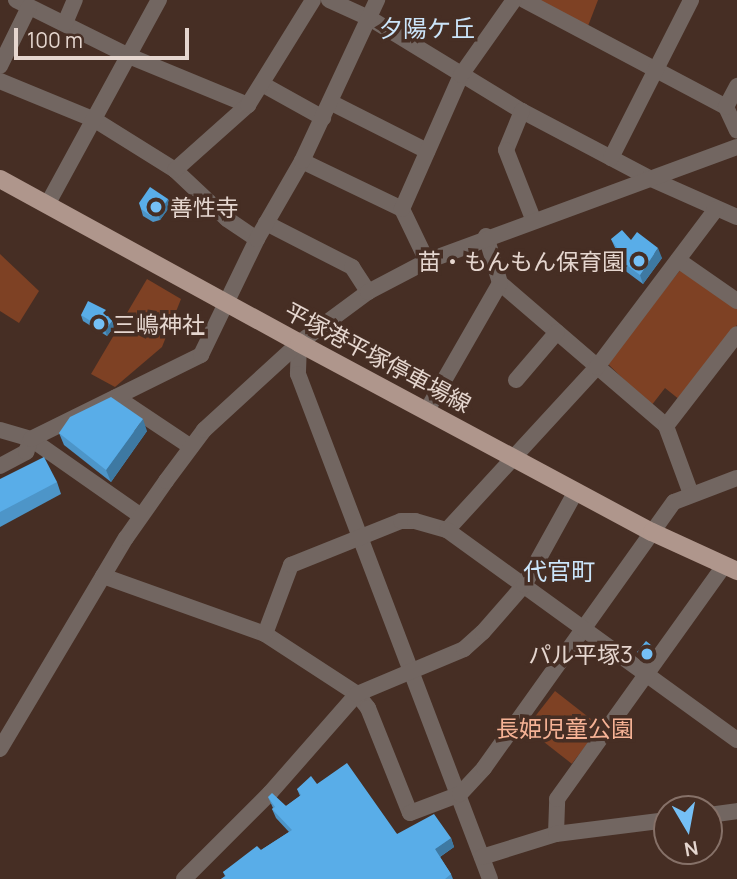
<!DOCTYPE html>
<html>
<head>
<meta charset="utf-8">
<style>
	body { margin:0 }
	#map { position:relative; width:737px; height:879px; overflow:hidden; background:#462e24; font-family:Manrope,"Noto Sans JP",sans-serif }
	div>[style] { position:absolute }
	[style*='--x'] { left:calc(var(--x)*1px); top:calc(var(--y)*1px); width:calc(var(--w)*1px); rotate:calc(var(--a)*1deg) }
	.green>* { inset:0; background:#7e4124; transform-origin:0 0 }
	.minor>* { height:16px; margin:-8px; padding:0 8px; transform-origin:8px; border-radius:8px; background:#726661 }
	.major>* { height:18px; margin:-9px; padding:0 9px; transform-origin:9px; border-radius:9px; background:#af968c }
	.wall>* { inset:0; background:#4d95c8 }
	.shaded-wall>* { inset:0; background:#3e79a2 }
	.building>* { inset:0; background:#59ade8; transform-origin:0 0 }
	.dots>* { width:19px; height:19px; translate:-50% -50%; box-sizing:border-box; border:4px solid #462e24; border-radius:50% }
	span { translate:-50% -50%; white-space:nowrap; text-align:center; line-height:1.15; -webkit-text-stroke:7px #462e24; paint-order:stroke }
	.poi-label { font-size:23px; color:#e5d6cf }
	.left { translate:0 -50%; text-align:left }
	.right { translate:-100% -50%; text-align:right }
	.street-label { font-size:23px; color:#e5d6cf }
	.park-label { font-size:23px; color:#f6b295 }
	.neighbourhood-label { font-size:24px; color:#cbe5fa }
	.north { position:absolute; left:653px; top:795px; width:70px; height:70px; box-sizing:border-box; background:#462e24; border:2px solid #867168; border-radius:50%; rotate:170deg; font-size:19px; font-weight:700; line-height:28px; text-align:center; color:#e5d6cf }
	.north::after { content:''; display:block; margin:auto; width:24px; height:32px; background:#75c0f6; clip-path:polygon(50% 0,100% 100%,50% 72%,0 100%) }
	.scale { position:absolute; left:14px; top:28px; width:175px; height:32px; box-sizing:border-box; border:4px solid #e5d6cf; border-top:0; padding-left:9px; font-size:21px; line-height:24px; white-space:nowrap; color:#e5d6cf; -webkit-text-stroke:5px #462e24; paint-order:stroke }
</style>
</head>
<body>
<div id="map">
	<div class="green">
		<i style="clip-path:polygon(539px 0,598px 0,588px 26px)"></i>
		<i style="clip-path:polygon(0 254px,39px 291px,19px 323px,0 311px)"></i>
		<i style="clip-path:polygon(681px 269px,737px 307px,737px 325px,680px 400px,665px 388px,651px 406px,607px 363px)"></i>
		<i style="clip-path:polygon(147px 279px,181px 299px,162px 347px,115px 387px,91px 374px)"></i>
		<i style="left:555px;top:691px;width:58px;height:47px;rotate:38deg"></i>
	</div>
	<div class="minor">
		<i style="--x:16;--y:0;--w:126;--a:26.4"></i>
		<i style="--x:129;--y:56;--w:129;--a:22.4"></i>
		<i style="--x:329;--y:0;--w:46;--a:24.3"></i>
		<i style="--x:371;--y:19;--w:177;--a:31.4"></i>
		<i style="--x:522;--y:111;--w:144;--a:27.8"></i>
		<i style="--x:649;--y:178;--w:96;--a:23.9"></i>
		<i style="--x:524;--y:0;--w:229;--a:27.9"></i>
		<i style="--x:726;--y:107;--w:26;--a:65"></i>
		<i style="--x:65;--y:23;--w:25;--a:-67"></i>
		<i style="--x:0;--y:66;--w:66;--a:-63.8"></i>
		<i style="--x:0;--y:81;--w:103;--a:22.3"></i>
		<i style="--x:95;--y:120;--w:94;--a:32"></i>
		<i style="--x:175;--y:170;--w:71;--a:43.3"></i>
		<i style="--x:227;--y:219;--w:36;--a:34"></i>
		<i style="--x:262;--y:84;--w:70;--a:29.1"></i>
		<i style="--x:330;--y:102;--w:109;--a:26.8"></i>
		<i style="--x:726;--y:107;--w:24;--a:-62"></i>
		<i style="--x:522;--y:111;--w:42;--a:112.3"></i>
		<i style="--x:506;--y:150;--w:74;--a:68.6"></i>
		<i style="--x:611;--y:158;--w:177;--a:-63.1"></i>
		<i style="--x:302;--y:161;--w:111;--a:25.6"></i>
		<i style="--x:175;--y:170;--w:98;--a:-41.7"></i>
		<i style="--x:248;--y:105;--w:123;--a:-58.2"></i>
		<i style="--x:47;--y:205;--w:234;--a:-61.4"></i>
		<i style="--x:266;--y:223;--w:97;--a:27.1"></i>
		<i style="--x:352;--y:267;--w:30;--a:57"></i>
		<i style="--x:486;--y:236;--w:49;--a:73.4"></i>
		<i style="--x:500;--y:283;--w:219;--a:40.7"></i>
		<i style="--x:678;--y:260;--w:72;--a:34.8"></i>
		<i style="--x:427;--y:261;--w:58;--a:-115.7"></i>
		<i style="--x:402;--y:209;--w:146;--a:-66.2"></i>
		<i style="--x:461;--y:75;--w:92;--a:-54.8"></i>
		<i style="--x:299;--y:343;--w:31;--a:92"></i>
		<i style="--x:298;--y:374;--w:540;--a:69.18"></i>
		<i style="--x:516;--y:380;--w:63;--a:-49.5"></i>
		<i style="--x:116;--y:397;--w:90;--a:33.7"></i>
		<i style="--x:427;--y:410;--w:146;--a:-60.1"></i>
		<i style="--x:0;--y:430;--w:32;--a:16"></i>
		<i style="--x:31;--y:439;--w:134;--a:35"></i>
		<i style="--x:0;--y:466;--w:30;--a:-28"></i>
		<i style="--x:26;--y:452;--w:14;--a:-69"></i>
		<i style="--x:31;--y:439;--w:190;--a:-26.3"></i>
		<i style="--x:201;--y:355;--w:129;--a:-64.2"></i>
		<i style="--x:257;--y:239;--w:90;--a:-60"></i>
		<i style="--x:302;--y:161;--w:178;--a:-65"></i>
		<i style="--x:691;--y:494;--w:72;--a:-110.2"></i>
		<i style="--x:666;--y:426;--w:116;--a:-52.3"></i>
		<i style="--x:447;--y:530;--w:222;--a:-47.4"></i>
		<i style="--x:597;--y:367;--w:198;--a:-53"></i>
		<i style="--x:103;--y:576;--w:172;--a:19.7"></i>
		<i style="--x:265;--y:634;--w:110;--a:33.1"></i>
		<i style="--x:357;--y:694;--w:18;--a:52"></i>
		<i style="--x:368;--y:708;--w:113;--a:68.2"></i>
		<i style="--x:410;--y:813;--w:53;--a:-20.8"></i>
		<i style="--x:460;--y:794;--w:35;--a:-47"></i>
		<i style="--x:484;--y:768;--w:327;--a:-54.5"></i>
		<i style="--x:674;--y:502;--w:67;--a:-20.9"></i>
		<i style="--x:265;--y:634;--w:74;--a:-69.4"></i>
		<i style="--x:291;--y:565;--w:118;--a:-21.8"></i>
		<i style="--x:401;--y:521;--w:14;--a:0"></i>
		<i style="--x:415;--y:521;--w:33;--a:16"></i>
		<i style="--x:447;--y:530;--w:358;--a:35.9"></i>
		<i style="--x:0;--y:749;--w:246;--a:-59.2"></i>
		<i style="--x:126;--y:538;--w:70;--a:-54.9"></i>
		<i style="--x:166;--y:481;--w:64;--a:-53.3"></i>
		<i style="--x:204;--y:430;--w:129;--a:-42.5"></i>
		<i style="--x:299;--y:343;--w:86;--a:-36.5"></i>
		<i style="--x:368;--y:292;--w:67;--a:-27.7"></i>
		<i style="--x:427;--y:261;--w:330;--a:-20.2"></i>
		<i style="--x:709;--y:815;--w:28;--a:-8"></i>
		<i style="--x:556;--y:834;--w:35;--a:-88"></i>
		<i style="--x:557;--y:799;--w:287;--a:-54.4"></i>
		<i style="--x:482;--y:857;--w:77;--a:-17.3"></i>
		<i style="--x:556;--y:834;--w:112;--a:-7.2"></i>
		<i style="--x:184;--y:879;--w:122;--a:-45"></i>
		<i style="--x:270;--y:793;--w:132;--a:-48.7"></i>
		<i style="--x:357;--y:694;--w:116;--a:-22.8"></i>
		<i style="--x:464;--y:649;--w:25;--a:-42"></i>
		<i style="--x:483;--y:632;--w:62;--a:-48.9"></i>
		<i style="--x:524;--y:585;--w:107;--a:-61"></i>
	</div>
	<div class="major">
		<i style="--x:0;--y:179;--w:341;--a:28.7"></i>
		<i style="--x:299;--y:343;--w:400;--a:28.2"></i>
		<i style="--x:652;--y:532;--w:94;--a:24.6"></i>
	</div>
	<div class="wall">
		<i style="clip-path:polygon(168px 199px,171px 205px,160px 220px,153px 222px,143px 216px,141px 209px)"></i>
		<i style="clip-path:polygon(611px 239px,631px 240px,662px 258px,643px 284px,616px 264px,613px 255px,616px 250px)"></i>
		<i style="clip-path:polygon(81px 315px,108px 316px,112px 321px,114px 327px,107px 336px,83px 321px)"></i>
		<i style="clip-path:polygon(147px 431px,111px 482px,64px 445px,59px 433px)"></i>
		<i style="clip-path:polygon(0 479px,57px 482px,61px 494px,0 527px)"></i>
		<i style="clip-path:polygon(317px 784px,397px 834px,451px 838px,454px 847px,440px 857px,451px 874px,453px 879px,221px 879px,225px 876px,223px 872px,261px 850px,289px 832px,276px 818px,272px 809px,273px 808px,268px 797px,286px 806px,300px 796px,297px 789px)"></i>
	</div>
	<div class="shaded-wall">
		<i style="clip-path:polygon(168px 199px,171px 205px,160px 220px,158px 214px)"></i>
		<i style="clip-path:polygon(658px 248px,662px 258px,643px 284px,640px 275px)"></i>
		<i style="clip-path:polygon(112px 321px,114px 327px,107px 336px,105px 330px)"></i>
		<i style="clip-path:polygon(143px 419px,147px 431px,111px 482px,106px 470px)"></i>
		<i style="clip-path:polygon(651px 645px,652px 648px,644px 660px,643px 657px)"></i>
		<i style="clip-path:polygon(451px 838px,454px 847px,438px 858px,435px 849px)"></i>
	</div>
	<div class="building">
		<i style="clip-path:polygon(150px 187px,168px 199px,158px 214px,151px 216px,141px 209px,139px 203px)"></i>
		<i style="clip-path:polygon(622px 230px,631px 240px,637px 232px,658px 248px,640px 275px,613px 255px,617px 248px,611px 239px)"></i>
		<i style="clip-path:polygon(88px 301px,106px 310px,103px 313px,112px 321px,105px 330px,81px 315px)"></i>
		<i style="clip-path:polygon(111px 397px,143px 419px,106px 470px,59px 433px,70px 417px)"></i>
		<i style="clip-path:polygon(44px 457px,57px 482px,0 512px,0 479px)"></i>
		<i style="left:646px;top:641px;width:6px;height:14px;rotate:39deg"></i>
		<i style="clip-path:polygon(347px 763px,397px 834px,434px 814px,451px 838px,435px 849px,451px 874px,445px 879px,221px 879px,226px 876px,223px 872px,257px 846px,261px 850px,292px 830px,272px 809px,275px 807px,268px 797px,272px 793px,286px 806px,301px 795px,297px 789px,311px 776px,317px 784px)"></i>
	</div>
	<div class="dots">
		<i style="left:156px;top:207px;background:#75c0f6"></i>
		<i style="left:639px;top:261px;background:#75c0f6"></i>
		<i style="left:99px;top:324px;background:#75c0f6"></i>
		<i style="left:647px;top:654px;background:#75c0f6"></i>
	</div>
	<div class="poi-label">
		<span class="left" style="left:170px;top:207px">善性寺</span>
		<span class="right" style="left:625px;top:261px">苗・もんもん保育園</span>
		<span class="left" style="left:113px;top:324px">三嶋神社</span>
		<span class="right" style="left:633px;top:654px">パル平塚3</span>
	</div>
	<div class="street-label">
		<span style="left:378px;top:357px;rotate:28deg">平塚港平塚停車場線</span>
	</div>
	<div class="park-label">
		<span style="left:565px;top:728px">長姫児童公園</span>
	</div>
	<div class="neighbourhood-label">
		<span style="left:427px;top:28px">夕陽ケ丘</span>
		<span style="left:559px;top:571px">代官町</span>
	</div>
	<div class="north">N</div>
	<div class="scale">100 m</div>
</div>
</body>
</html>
